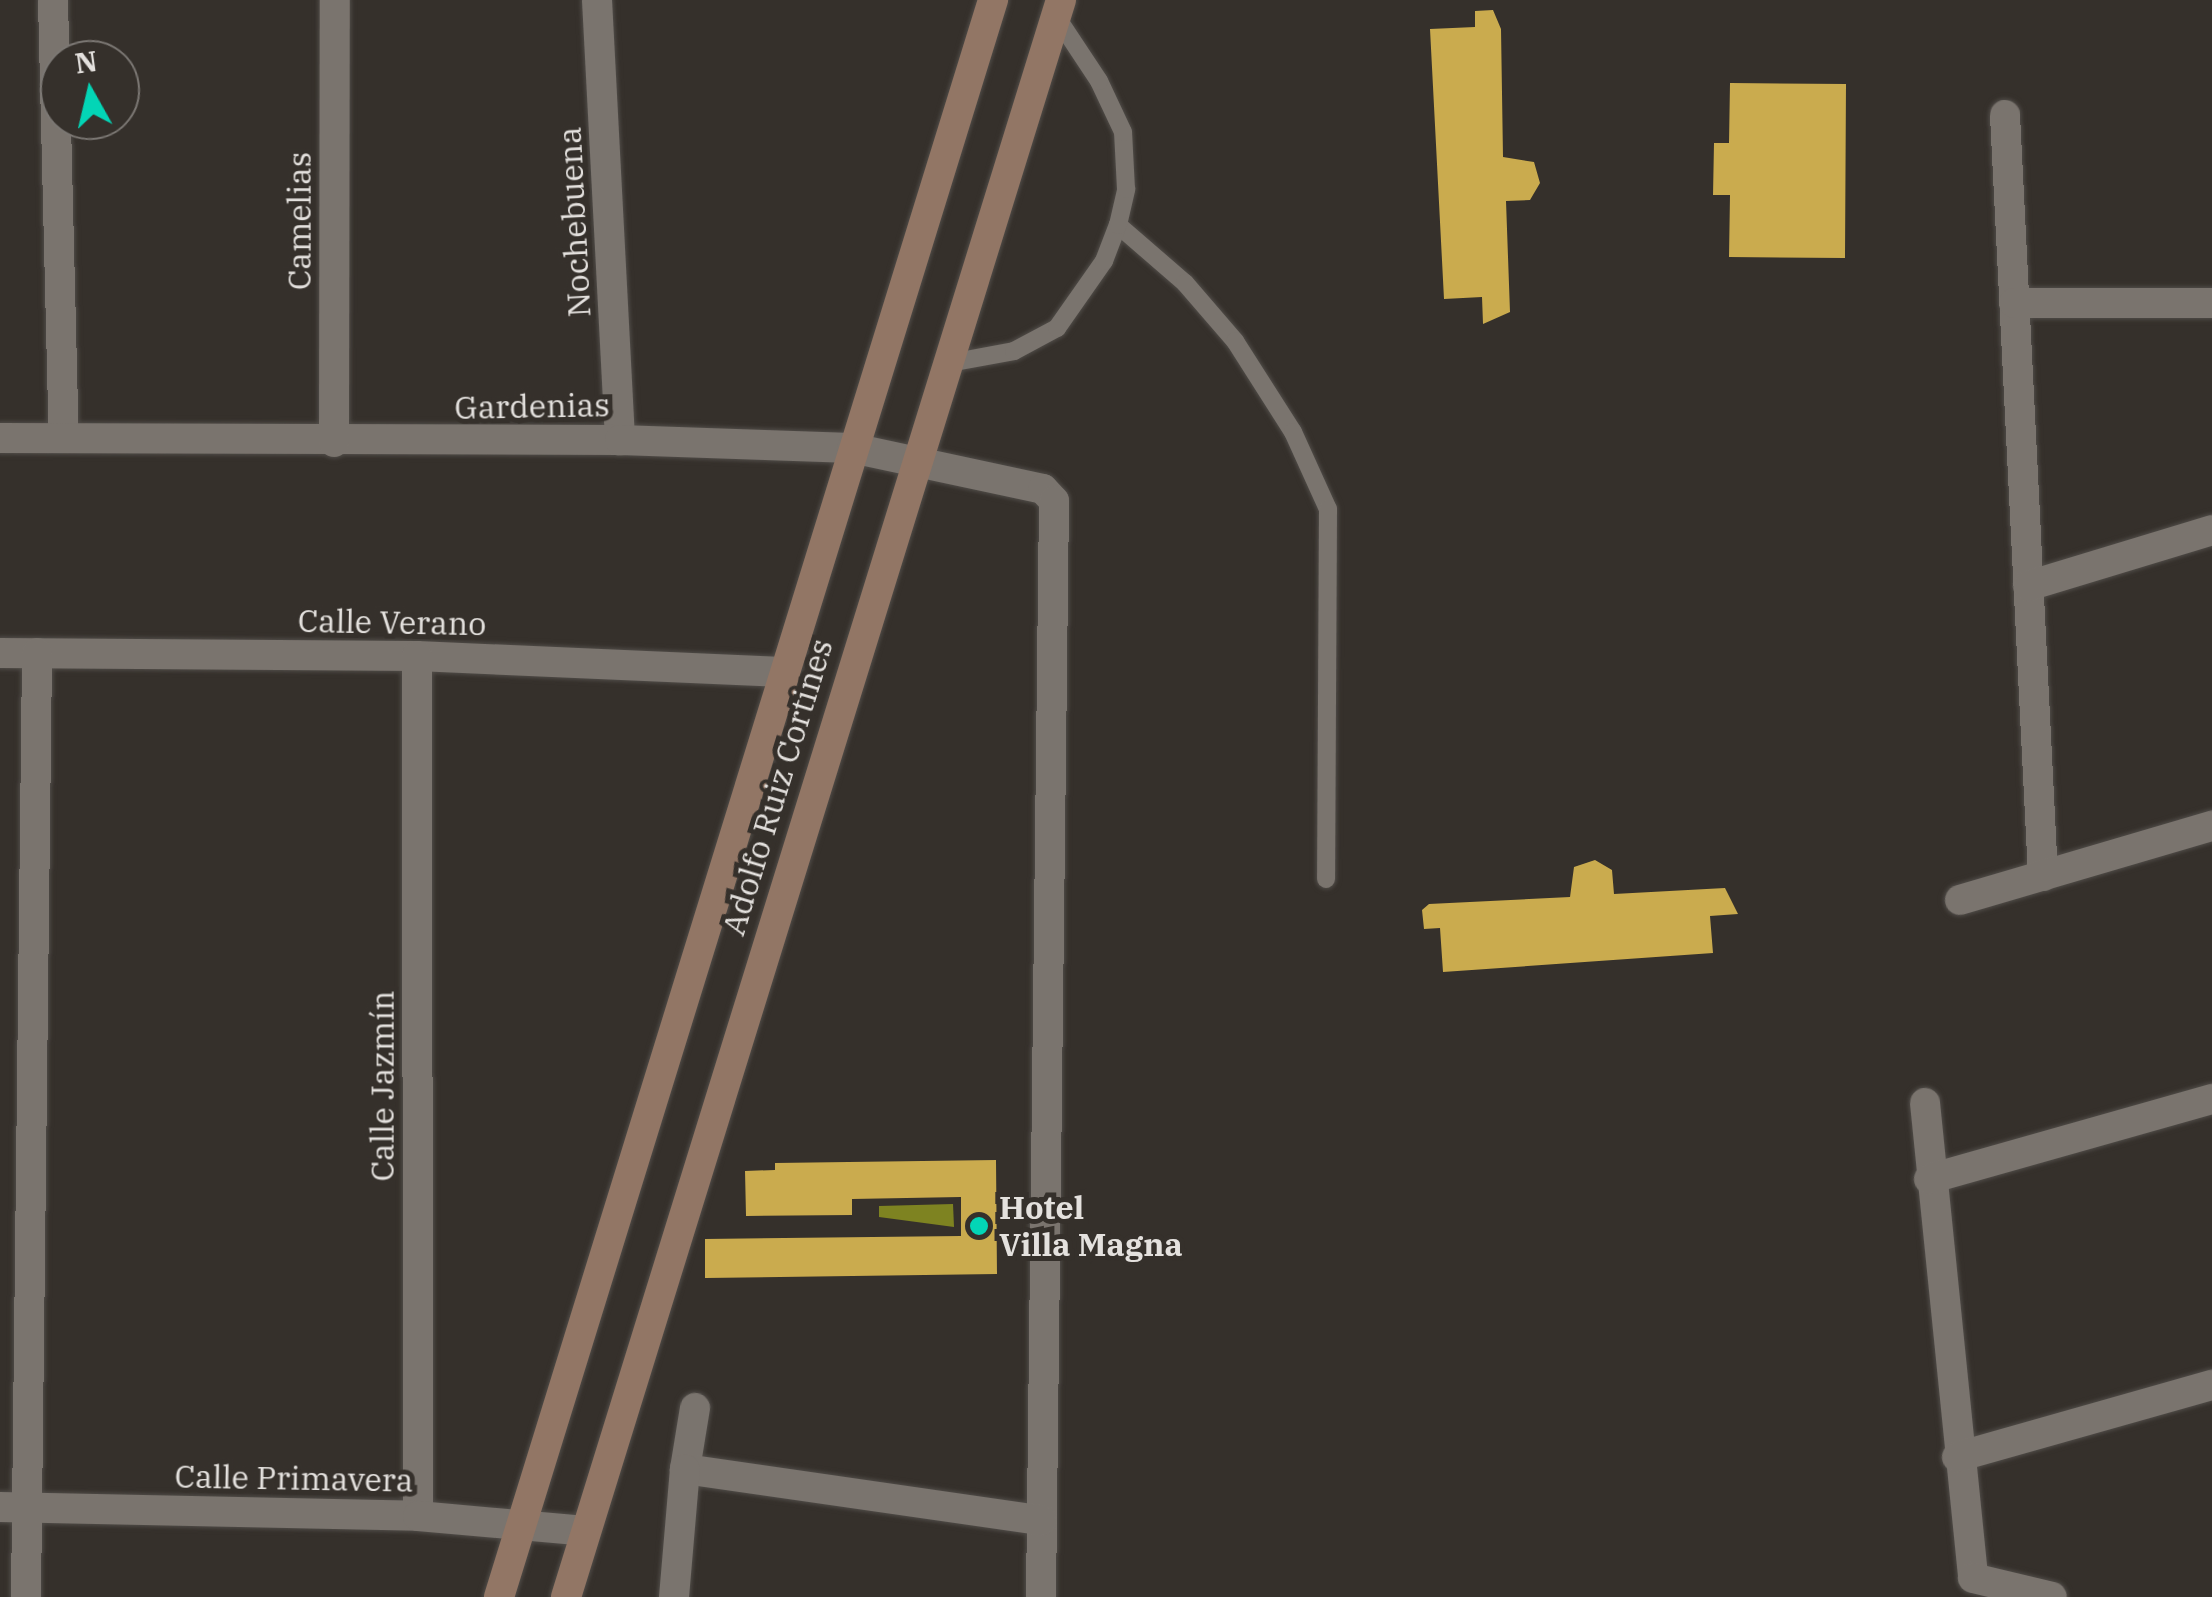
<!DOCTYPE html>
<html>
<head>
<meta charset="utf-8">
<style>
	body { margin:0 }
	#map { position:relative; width:2212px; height:1597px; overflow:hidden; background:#35302b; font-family:"IBM Plex Serif",serif }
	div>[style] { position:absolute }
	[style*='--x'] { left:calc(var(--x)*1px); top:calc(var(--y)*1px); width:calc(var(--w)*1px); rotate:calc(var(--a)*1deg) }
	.water>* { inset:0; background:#7e8321 }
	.building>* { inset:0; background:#caab4e }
	.roads { filter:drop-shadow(0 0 2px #504c48) drop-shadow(0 0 2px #504c48) }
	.lane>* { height:18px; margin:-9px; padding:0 9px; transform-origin:9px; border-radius:9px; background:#7a746e }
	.street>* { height:30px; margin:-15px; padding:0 15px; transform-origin:15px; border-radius:15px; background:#7a746e }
	.secondary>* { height:30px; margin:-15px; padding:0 15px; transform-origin:15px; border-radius:15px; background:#927665 }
	.dots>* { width:28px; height:28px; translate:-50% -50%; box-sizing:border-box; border:5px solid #35302b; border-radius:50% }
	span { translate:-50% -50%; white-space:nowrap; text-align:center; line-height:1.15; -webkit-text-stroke:10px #35302b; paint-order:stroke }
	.street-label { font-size:32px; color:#e4e1de }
	.poi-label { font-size:32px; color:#e4e1de; font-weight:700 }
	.left { translate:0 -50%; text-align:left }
	.north { position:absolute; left:40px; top:40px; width:100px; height:100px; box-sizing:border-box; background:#35302b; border:2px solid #7b7773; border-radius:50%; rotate:352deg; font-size:28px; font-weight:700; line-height:40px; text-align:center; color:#e4e1de }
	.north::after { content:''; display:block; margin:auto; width:35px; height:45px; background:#03d5b6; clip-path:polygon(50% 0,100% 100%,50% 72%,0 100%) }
</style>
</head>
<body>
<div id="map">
	<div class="water">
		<i style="clip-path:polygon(953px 1204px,954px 1227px,879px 1217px,879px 1206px)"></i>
	</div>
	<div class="building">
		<i style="clip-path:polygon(1493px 10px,1501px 29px,1503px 157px,1534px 162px,1540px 183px,1530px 200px,1506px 201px,1510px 312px,1483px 324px,1482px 297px,1444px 299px,1430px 29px,1475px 27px,1475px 11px)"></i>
		<i style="clip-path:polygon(1730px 83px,1846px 84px,1845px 258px,1729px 257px,1730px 195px,1713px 195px,1714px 143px,1729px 143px)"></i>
		<i style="clip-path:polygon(1595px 860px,1612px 870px,1614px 894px,1725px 888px,1738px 914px,1710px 916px,1713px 953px,1443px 972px,1440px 928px,1424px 929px,1422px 910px,1429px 904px,1570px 897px,1574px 867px)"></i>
		<i style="clip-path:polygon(996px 1160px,997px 1274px,705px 1278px,705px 1239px,961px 1236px,961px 1197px,852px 1199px,852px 1215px,746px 1216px,745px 1171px,775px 1170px,775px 1163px)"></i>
	</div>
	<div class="roads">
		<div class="lane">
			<i style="--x:1118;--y:225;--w:89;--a:40.9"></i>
			<i style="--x:1185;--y:283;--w:77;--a:49.2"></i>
			<i style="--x:1235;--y:341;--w:108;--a:57.5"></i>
			<i style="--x:1293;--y:432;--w:85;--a:65.6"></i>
			<i style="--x:1328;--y:509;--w:370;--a:90.3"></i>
			<i style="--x:944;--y:364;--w:71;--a:-10.5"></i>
			<i style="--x:1014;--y:351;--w:49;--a:-28.1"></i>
			<i style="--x:1057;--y:328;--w:82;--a:-55"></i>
			<i style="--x:1104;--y:261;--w:39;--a:-69"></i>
			<i style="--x:1118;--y:225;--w:37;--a:-77"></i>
			<i style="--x:1126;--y:189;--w:57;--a:-93"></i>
			<i style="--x:1123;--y:132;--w:56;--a:-115.2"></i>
			<i style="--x:1099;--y:81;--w:78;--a:-123.5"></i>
		</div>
		<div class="street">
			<i style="--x:53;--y:0;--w:438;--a:88.6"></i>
			<i style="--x:597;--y:0;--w:441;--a:87"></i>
			<i style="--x:2005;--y:115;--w:762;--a:87.14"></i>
			<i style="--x:2014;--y:303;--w:198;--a:0"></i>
			<i style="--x:0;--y:438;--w:620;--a:0.18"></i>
			<i style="--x:620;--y:440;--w:232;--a:2"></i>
			<i style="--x:852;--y:448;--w:195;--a:12.1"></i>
			<i style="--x:1043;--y:489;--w:16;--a:47"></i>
			<i style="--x:1054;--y:501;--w:1096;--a:90.68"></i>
			<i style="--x:334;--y:442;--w:442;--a:-89.9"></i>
			<i style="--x:2028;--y:586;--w:192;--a:-16.9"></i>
			<i style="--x:0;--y:653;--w:417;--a:0.4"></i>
			<i style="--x:417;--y:656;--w:366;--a:2.5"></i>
			<i style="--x:417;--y:656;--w:860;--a:89.93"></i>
			<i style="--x:1960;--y:900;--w:263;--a:-16.4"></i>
			<i style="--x:1925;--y:1103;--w:477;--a:84.2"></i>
			<i style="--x:1973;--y:1578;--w:81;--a:13.5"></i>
			<i style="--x:1929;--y:1179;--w:294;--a:-15.8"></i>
			<i style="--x:695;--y:1408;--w:62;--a:99.3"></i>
			<i style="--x:685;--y:1469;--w:360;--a:8.2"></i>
			<i style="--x:1957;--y:1457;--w:265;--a:-15.8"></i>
			<i style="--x:0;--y:1507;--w:418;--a:1.2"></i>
			<i style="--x:418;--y:1516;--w:168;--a:5.1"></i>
			<i style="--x:26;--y:1597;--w:944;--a:-89.33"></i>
			<i style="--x:674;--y:1597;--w:128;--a:-85.1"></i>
		</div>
		<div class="secondary">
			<i style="--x:499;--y:1597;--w:1672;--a:-72.81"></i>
			<i style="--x:566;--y:1597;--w:1672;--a:-72.78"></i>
		</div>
	</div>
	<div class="dots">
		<i style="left:979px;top:1226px;background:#03d5b6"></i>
	</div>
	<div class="street-label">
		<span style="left:299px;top:221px;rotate:-90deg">Camelias</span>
		<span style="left:574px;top:222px;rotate:-93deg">Nochebuena</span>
		<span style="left:532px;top:406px;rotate:-1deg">Gardenias</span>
		<span style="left:392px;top:622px;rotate:1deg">Calle Verano</span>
		<span style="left:777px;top:787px;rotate:-73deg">Adolfo Ruiz Cortines</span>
		<span style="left:382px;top:1086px;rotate:-90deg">Calle Jazmín</span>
		<span style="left:294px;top:1478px;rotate:1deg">Calle Primavera</span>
	</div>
	<div class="poi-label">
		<span class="left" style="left:999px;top:1226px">Hotel<br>Villa Magna</span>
	</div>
	<div class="north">N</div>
</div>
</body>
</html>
